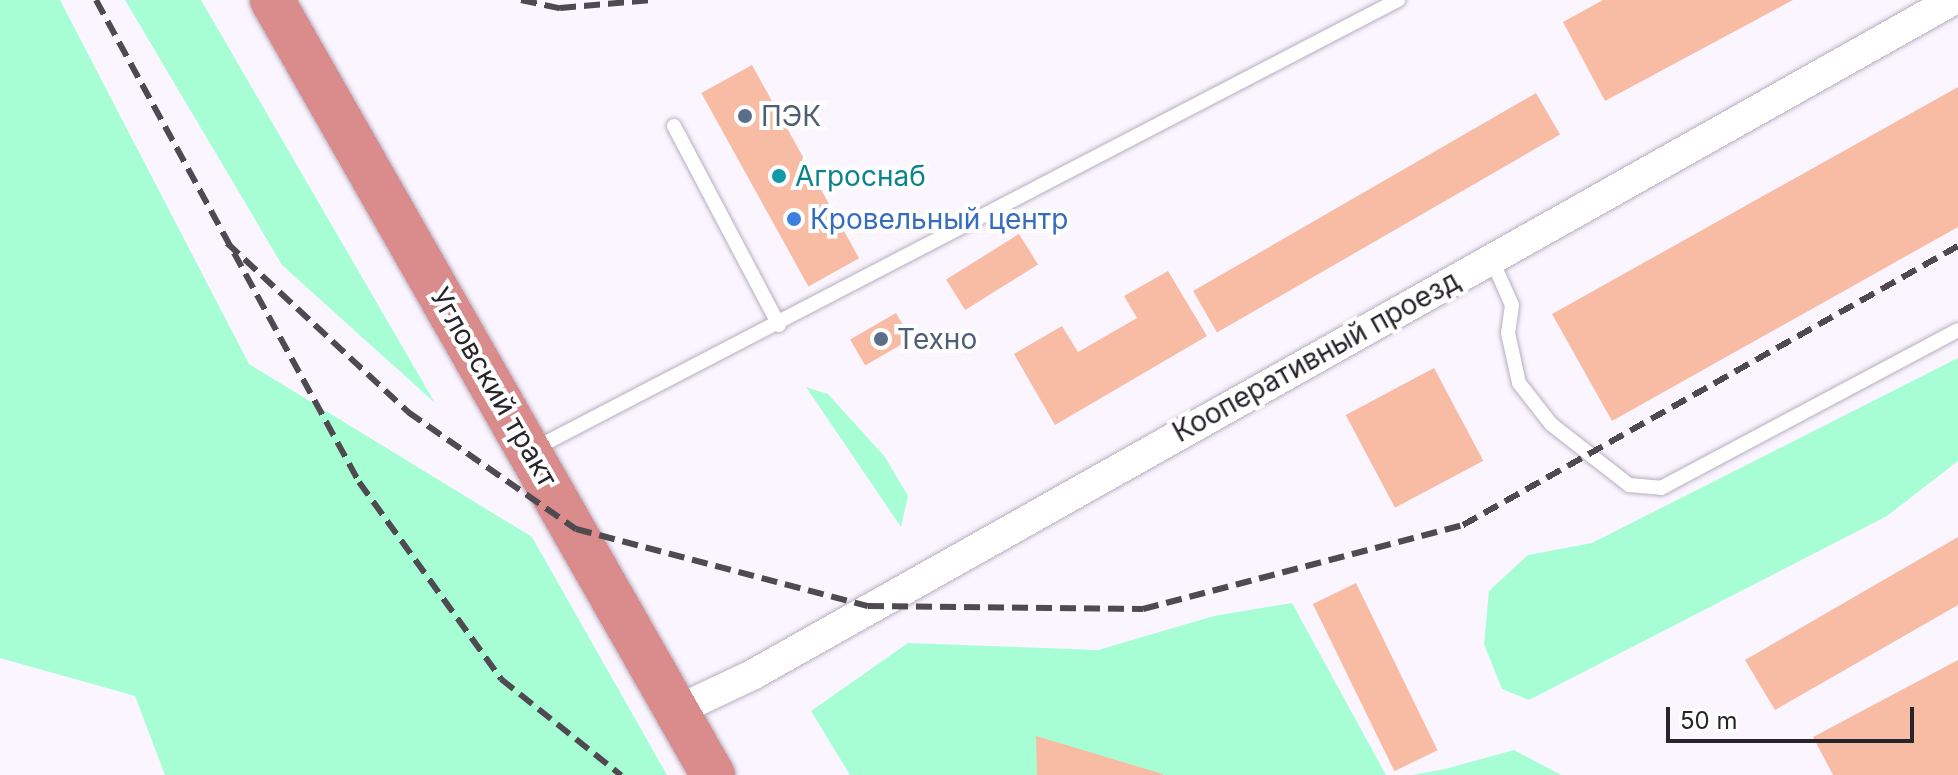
<!DOCTYPE html>
<html>
<head>
<meta charset="utf-8">
<style>
	body { margin:0 }
	#map { position:relative; width:1958px; height:775px; overflow:hidden; background:#fbf5ff; font-family:Inter,sans-serif }
	div>[style] { position:absolute }
	[style*='--x'] { left:calc(var(--x)*1px); top:calc(var(--y)*1px); width:calc(var(--w)*1px); rotate:calc(var(--a)*1deg) }
	.green>* { inset:0; background:#a7fed5 }
	.building>* { inset:0; background:#f8bca5; transform-origin:0 0 }
	.roads { filter:drop-shadow(0 0 2px #b7aebd) drop-shadow(0 0 2px #b7aebd) }
	.service>* { height:14px; margin:-7px; padding:0 7px; transform-origin:7px; border-radius:7px; background:#fff }
	.minor>* { height:30px; margin:-15px; padding:0 15px; transform-origin:15px; border-radius:15px; background:#fff }
	.trunk>* { height:44px; margin:-22px; padding:0 22px; transform-origin:22px; border-radius:22px; background:#da8b8c }
	.rail>* { height:6px; margin-top:-3px; transform-origin:0; background:repeating-linear-gradient(90deg,#4e4a50 0 16px,transparent 0 24px) }
	.dots>* { width:22px; height:22px; translate:-50% -50%; box-sizing:border-box; border:4px solid #fff; border-radius:50% }
	span { translate:-50% -50%; white-space:nowrap; text-align:center; line-height:1.15; -webkit-text-stroke:8px #fff; paint-order:stroke }
	.service-label { font-size:28px; color:#4e5e75 }
	.left { translate:0 -50%; text-align:left }
	.culture-label { font-size:28px; color:#0d838f }
	.shop-label { font-size:28px; color:#366cbe }
	.street-label { font-size:28px; color:#28252a }
	.scale { position:absolute; left:1666px; top:707px; width:248px; height:36px; box-sizing:border-box; border:4px solid #28252a; border-top:0; padding-left:10px; font-size:24px; line-height:28px; white-space:nowrap; color:#28252a; -webkit-text-stroke:6px #fff; paint-order:stroke }
</style>
</head>
<body>
<div id="map">
	<div class="green">
		<i style="clip-path:polygon(0 0,60px 0,249px 364px,532px 537px,667px 775px,165px 775px,135px 696px,0 658px)"></i>
		<i style="clip-path:polygon(125px 0,201px 0,435px 403px,282px 265px)"></i>
		<i style="clip-path:polygon(1958px 358px,1958px 461px,1887px 516px,1529px 700px,1502px 689px,1484px 644px,1489px 591px,1528px 555px,1592px 543px)"></i>
		<i style="clip-path:polygon(806px 387px,828px 394px,885px 457px,908px 496px,901px 527px)"></i>
		<i style="clip-path:polygon(1292px 603px,1386px 775px,850px 775px,811px 711px,908px 643px,1098px 650px,1214px 616px)"></i>
		<i style="clip-path:polygon(1514px 750px,1561px 775px,1413px 775px,1445px 769px)"></i>
	</div>
	<div class="building">
		<i style="clip-path:polygon(1603px 0,1793px 0,1605px 101px,1563px 22px)"></i>
		<i style="left:752px;top:65px;width:221px;height:58px;rotate:61deg"></i>
		<i style="clip-path:polygon(1958px 87px,1958px 227px,1612px 421px,1552px 314px)"></i>
		<i style="left:1536px;top:93px;width:48px;height:396px;rotate:60deg"></i>
		<i style="left:1019px;top:234px;width:36px;height:86px;rotate:58deg"></i>
		<i style="clip-path:polygon(1168px 271px,1207px 336px,1055px 425px,1014px 354px,1062px 326px,1078px 352px,1137px 318px,1124px 296px)"></i>
		<i style="left:896px;top:313px;width:30px;height:53px;rotate:60deg"></i>
		<i style="left:1434px;top:368px;width:105px;height:100px;rotate:62deg"></i>
		<i style="clip-path:polygon(1958px 537px,1958px 605px,1775px 710px,1745px 660px)"></i>
		<i style="left:1356px;top:583px;width:186px;height:48px;rotate:64deg"></i>
		<i style="clip-path:polygon(1958px 660px,1958px 775px,1833px 775px,1813px 737px)"></i>
		<i style="clip-path:polygon(1036px 736px,1163px 774px,1163px 775px,1037px 775px)"></i>
	</div>
	<div class="roads">
		<div class="service">
			<i style="--x:674;--y:126;--w:225;--a:62.2"></i>
			<i style="--x:1491;--y:258;--w:51;--a:65.9"></i>
			<i style="--x:1512;--y:305;--w:28;--a:98"></i>
			<i style="--x:1508;--y:333;--w:51;--a:77.6"></i>
			<i style="--x:1519;--y:383;--w:52;--a:52"></i>
			<i style="--x:1551;--y:424;--w:99;--a:38"></i>
			<i style="--x:1629;--y:485;--w:32;--a:5"></i>
			<i style="--x:1661;--y:488;--w:336;--a:-28"></i>
			<i style="--x:534;--y:449;--w:974;--a:-27.46"></i>
		</div>
		<div class="minor">
			<i style="--x:678;--y:710;--w:84;--a:-25.3"></i>
			<i style="--x:754;--y:674;--w:1375;--a:-29.34"></i>
		</div>
		<div class="trunk">
			<i style="--x:272;--y:0;--w:892;--a:60.36"></i>
		</div>
	</div>
	<div class="rail">
		<i style="--x:96;--y:0;--w:549;--a:61.38"></i>
		<i style="--x:359;--y:482;--w:243;--a:54.2"></i>
		<i style="--x:501;--y:679;--w:154;--a:38.7"></i>
		<i style="--x:521;--y:0;--w:40;--a:12"></i>
		<i style="--x:560;--y:8;--w:92;--a:-5"></i>
		<i style="--x:227;--y:243;--w:248;--a:43"></i>
		<i style="--x:408;--y:412;--w:205;--a:34.9"></i>
		<i style="--x:576;--y:529;--w:302;--a:14.8"></i>
		<i style="--x:868;--y:606;--w:275;--a:0.6"></i>
		<i style="--x:1143;--y:609;--w:331;--a:-14.7"></i>
		<i style="--x:1463;--y:525;--w:568;--a:-29.41"></i>
	</div>
	<div class="dots">
		<i style="left:745px;top:116px;background:#5c6f8a"></i>
		<i style="left:779px;top:176px;background:#0f9aa8"></i>
		<i style="left:794px;top:219px;background:#3f7fe0"></i>
		<i style="left:881px;top:339px;background:#5c6f8a"></i>
	</div>
	<div class="service-label">
		<span class="left" style="left:761px;top:116px">ПЭК</span>
		<span class="left" style="left:897px;top:339px">Техно</span>
	</div>
	<div class="culture-label">
		<span class="left" style="left:795px;top:176px">Агроснаб</span>
	</div>
	<div class="shop-label">
		<span class="left" style="left:810px;top:219px">Кровельный центр</span>
	</div>
	<div class="street-label">
		<span style="left:1316px;top:356px;rotate:-29deg">Кооперативный проезд</span>
		<span style="left:494px;top:387px;rotate:60deg">Угловский тракт</span>
	</div>
	<div class="scale">50 m</div>
</div>
</body>
</html>
